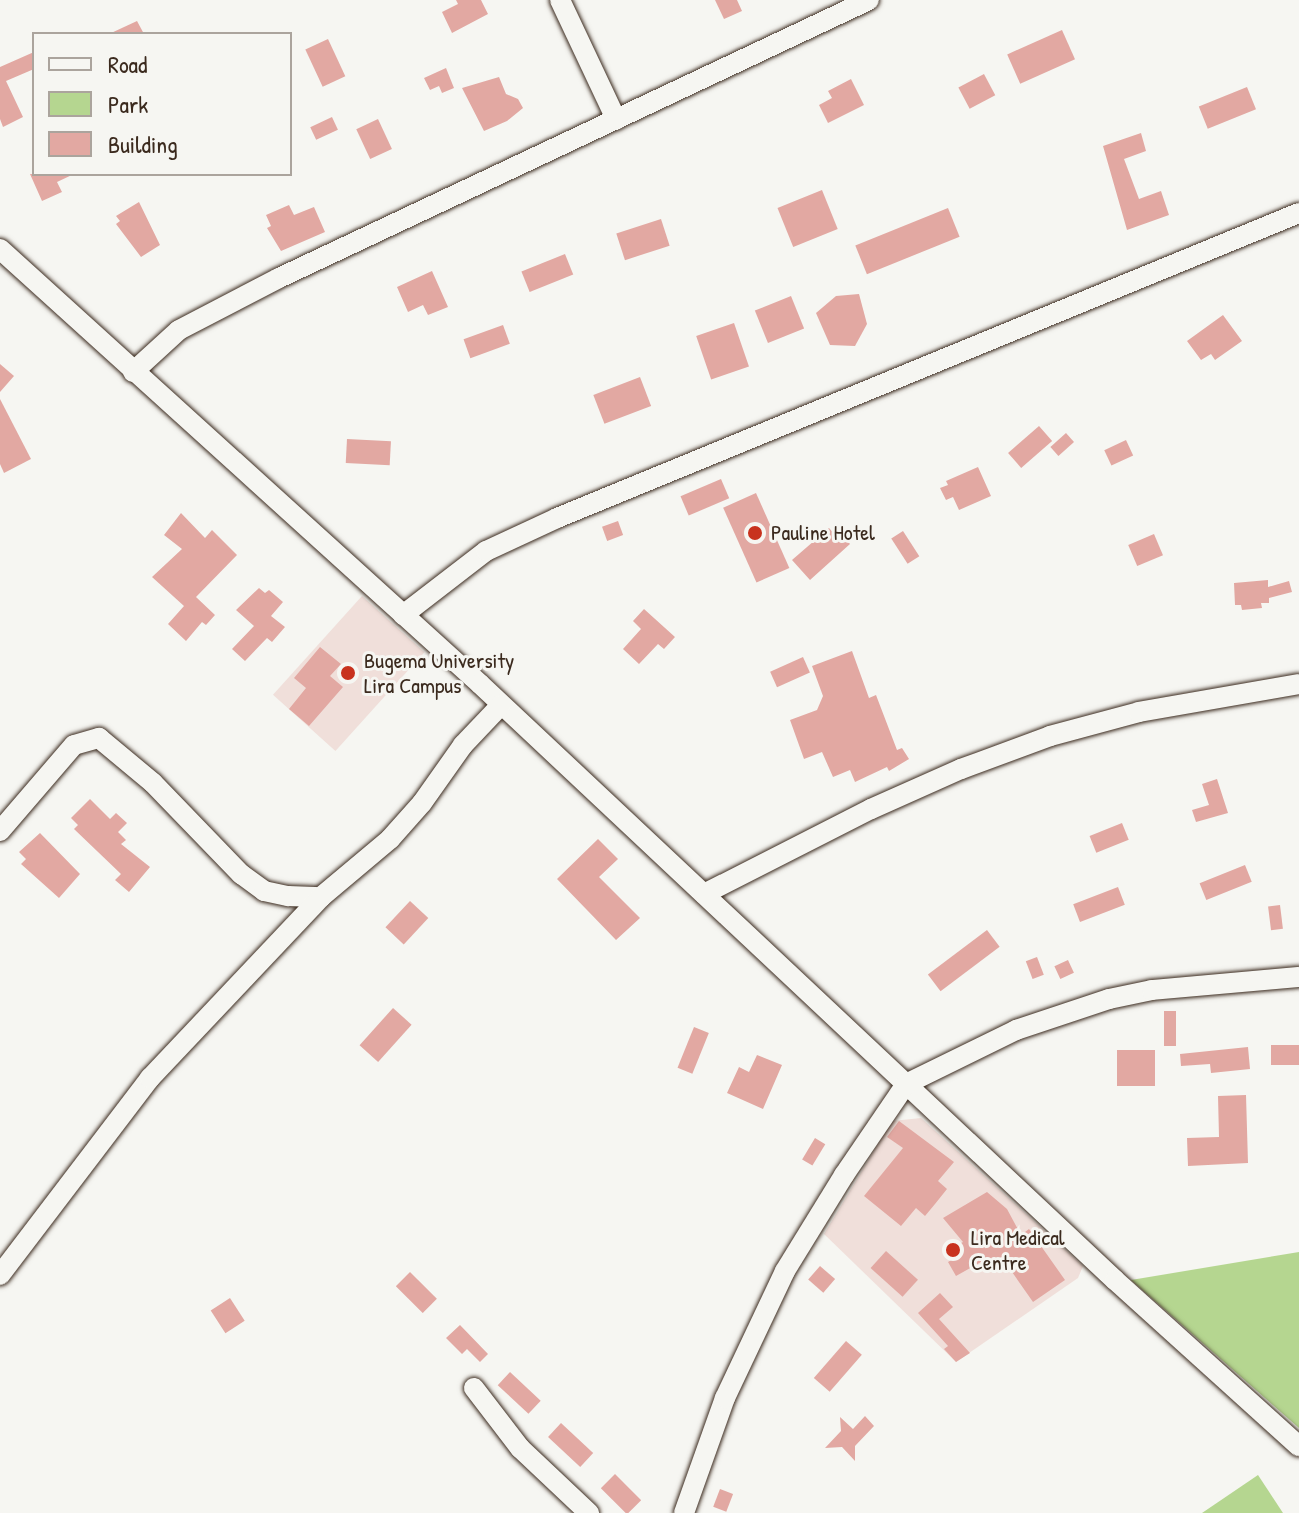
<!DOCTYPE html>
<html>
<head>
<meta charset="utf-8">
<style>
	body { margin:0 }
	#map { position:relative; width:1299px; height:1513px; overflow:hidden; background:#f6f6f2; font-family:"Patrick Hand",sans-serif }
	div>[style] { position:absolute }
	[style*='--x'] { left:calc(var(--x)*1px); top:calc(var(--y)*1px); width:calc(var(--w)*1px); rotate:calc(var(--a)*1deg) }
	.built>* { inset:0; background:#f0dfda; transform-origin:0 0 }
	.green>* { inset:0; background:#b5d690 }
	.building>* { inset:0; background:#e2a8a2; transform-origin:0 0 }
	.roads { filter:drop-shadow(0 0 2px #3b2a1e) drop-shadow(0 0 2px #3b2a1e) }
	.minor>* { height:20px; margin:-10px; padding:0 10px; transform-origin:10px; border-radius:10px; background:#f6f6f2 }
	.dots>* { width:22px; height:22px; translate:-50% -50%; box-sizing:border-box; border:4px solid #f6f6f2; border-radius:50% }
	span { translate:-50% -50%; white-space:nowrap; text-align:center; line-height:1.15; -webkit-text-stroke:6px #f6f6f2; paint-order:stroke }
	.poi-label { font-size:22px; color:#3b2a1e }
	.left { translate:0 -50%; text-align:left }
	.legend { position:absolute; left:32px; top:32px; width:260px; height:144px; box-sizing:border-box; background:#f6f6f2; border:2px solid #aba49d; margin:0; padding:10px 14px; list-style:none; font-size:24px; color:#3b2a1e }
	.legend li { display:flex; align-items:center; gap:16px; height:40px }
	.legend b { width:40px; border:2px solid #aba49d }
</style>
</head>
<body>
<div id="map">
	<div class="built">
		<i style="left:362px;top:596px;width:84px;height:133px;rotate:42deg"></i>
		<i style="clip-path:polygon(921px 1118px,1083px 1266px,1078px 1278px,956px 1362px,824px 1234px,892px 1121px)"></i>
	</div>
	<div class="green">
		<i style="clip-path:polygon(1299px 1252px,1299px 1428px,1131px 1280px)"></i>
		<i style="clip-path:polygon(1258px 1475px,1283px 1513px,1202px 1513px)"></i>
	</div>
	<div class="building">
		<i style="clip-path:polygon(456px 0,481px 0,488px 14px,452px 33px,442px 12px,458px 4px)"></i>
		<i style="clip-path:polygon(715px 0,737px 0,742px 11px,724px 19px)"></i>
		<i style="clip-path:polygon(137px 21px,144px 34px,109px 34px)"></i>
		<i style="left:1062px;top:30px;width:32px;height:60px;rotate:66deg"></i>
		<i style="left:328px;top:39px;width:41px;height:25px;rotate:65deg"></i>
		<i style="clip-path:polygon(34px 52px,34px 69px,6px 81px,23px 117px,3px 127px,0 119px,0 67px)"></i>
		<i style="clip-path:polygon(446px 68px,454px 88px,442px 93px,439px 86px,430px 90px,424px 78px)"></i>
		<i style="left:984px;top:74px;width:24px;height:29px;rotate:62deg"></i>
		<i style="clip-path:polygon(499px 77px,506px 94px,518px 99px,523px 108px,507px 121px,484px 131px,462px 88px)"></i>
		<i style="clip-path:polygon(851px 79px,864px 105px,828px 123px,819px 105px,832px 98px,828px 91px)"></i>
		<i style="left:1247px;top:87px;width:24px;height:52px;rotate:68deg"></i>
		<i style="left:332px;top:117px;width:14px;height:24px;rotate:65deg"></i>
		<i style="left:378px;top:119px;width:33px;height:24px;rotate:65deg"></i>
		<i style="clip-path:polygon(1141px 133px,1146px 151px,1124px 159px,1139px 199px,1161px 191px,1169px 215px,1127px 230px,1103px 146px)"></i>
		<i style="clip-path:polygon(30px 174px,74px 174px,57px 182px,62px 192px,42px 201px)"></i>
		<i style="left:822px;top:190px;width:42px;height:48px;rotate:68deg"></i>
		<i style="clip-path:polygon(139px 202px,160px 245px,141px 257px,116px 224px,120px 221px,116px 216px)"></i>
		<i style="clip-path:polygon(289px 205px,294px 215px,314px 207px,325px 232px,281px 251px,267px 228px,271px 226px,266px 215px)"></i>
		<i style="left:948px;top:208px;width:31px;height:100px;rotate:68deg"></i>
		<i style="left:661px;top:219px;width:28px;height:47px;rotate:72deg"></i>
		<i style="left:565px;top:254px;width:22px;height:47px;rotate:68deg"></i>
		<i style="clip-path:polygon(432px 271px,448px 307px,428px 315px,423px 305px,408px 312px,397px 287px)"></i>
		<i style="clip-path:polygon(859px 294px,867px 324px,855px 346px,830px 345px,816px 313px,836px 296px)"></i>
		<i style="left:791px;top:296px;width:35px;height:39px;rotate:68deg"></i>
		<i style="clip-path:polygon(1223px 315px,1242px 341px,1215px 360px,1211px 354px,1201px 360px,1187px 341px)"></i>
		<i style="left:734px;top:323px;width:46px;height:40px;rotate:71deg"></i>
		<i style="left:503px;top:325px;width:20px;height:42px;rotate:70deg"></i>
		<i style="clip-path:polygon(0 364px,14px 376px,0 392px)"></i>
		<i style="left:640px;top:377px;width:31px;height:50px;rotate:69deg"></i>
		<i style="clip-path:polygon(0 399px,31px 459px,4px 473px,0 464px)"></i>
		<i style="left:1039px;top:426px;width:20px;height:41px;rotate:49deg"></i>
		<i style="left:1066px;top:433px;width:12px;height:21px;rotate:48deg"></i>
		<i style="left:347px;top:439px;width:44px;height:24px;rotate:3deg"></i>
		<i style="left:1126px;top:440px;width:17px;height:24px;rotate:65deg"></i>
		<i style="clip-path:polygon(978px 467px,991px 496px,959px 510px,953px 497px,946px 500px,940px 488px,948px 485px,946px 481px)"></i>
		<i style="left:721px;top:479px;width:21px;height:44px;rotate:67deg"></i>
		<i style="left:756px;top:493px;width:82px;height:36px;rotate:66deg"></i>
		<i style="clip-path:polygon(181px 513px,205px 538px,212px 530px,237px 555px,196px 597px,215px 615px,206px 625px,202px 622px,186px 641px,168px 624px,184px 606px,152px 577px,182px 549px,164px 535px)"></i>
		<i style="left:618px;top:521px;width:15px;height:17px;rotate:70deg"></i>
		<i style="clip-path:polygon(829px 528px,836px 536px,840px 532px,850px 544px,810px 580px,792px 560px)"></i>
		<i style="left:903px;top:531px;width:30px;height:14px;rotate:57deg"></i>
		<i style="left:1154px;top:534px;width:23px;height:28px;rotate:67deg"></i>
		<i style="clip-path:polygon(1268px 580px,1268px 587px,1289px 581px,1292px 592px,1269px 598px,1269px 603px,1261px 603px,1262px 608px,1242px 610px,1241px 605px,1235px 605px,1234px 583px)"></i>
		<i style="clip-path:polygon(259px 588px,265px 593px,269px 590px,283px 602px,271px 616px,285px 627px,272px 642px,267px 638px,245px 661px,232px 649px,254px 626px,236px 610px)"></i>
		<i style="clip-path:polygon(644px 609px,675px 637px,664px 649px,658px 644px,639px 664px,623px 649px,641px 629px,633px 621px)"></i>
		<i style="clip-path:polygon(320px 647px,341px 664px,330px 676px,343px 687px,309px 726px,289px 709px,306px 688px,294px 678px)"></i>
		<i style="clip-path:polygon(852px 651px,869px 698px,876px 695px,897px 750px,902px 748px,909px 759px,889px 771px,887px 767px,855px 782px,850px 770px,833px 777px,822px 752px,804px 759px,790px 720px,817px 710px,823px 696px,812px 666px)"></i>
		<i style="left:803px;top:657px;width:17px;height:36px;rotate:66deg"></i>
		<i style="clip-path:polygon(1217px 779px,1228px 813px,1196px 822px,1192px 810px,1209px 805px,1202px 784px)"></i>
		<i style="clip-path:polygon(90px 799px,110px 819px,116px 813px,127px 823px,118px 832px,126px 840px,121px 844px,150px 867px,129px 892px,115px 880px,121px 874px,74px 829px,78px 825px,71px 818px)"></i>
		<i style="left:1122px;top:823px;width:18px;height:35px;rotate:68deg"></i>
		<i style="clip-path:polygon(40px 833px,80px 874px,59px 898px,21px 864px,26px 859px,19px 852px)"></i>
		<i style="clip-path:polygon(598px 839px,618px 859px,599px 877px,640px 918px,616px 940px,557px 879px)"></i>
		<i style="left:1245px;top:865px;width:18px;height:49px;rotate:68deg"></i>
		<i style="left:1118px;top:887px;width:19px;height:48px;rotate:69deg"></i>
		<i style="left:410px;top:901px;width:25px;height:36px;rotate:43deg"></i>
		<i style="left:1280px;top:905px;width:24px;height:12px;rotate:83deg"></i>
		<i style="left:987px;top:930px;width:21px;height:74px;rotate:53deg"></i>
		<i style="left:1037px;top:957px;width:19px;height:12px;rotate:69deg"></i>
		<i style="left:1068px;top:960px;width:14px;height:15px;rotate:65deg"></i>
		<i style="left:393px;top:1008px;width:25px;height:50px;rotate:42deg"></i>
		<i style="left:1164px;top:1011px;width:12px;height:35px"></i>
		<i style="left:694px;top:1027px;width:16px;height:44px;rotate:22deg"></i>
		<i style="left:1299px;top:1045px;width:20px;height:28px;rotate:90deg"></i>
		<i style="clip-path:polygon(1248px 1047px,1250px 1069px,1211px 1073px,1210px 1064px,1181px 1066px,1180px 1054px)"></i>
		<i style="left:1155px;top:1050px;width:36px;height:38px;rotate:90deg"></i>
		<i style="clip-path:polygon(757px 1055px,782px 1065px,763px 1109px,727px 1093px,739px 1067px,749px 1072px)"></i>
		<i style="clip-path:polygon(1246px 1095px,1248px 1163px,1188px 1166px,1187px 1138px,1219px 1137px,1218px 1096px)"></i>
		<i style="clip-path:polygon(899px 1121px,954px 1162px,938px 1181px,947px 1189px,935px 1204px,925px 1216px,916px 1208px,901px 1226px,864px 1196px,903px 1148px,887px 1137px)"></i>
		<i style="left:815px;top:1138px;width:12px;height:25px;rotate:31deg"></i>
		<i style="clip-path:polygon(987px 1192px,1007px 1209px,1021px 1235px,1029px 1229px,1065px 1280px,1033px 1302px,1003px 1259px,994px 1266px,981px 1262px,956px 1276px,948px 1262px,953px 1259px,948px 1250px,963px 1242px,943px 1218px)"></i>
		<i style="left:886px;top:1251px;width:43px;height:23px;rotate:42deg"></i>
		<i style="left:820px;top:1266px;width:20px;height:18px;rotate:41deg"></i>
		<i style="left:410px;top:1272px;width:38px;height:20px;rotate:45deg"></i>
		<i style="clip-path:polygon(940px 1293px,953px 1307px,939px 1319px,970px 1353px,956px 1362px,944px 1349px,948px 1346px,918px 1313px)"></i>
		<i style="left:230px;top:1298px;width:27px;height:23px;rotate:57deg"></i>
		<i style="clip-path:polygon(460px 1325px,488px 1354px,480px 1362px,467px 1349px,462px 1354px,446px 1338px)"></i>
		<i style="left:846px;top:1341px;width:21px;height:49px;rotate:41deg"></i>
		<i style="left:510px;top:1372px;width:42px;height:18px;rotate:43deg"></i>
		<i style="clip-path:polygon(865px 1416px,874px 1426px,855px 1446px,855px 1461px,842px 1447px,825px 1448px,841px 1431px,840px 1417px,853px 1429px)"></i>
		<i style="left:561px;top:1423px;width:44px;height:19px;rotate:43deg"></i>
		<i style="left:615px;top:1474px;width:37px;height:20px;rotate:45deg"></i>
		<i style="left:720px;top:1489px;width:14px;height:19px;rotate:21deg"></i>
	</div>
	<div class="roads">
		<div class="minor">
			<i style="--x:560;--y:0;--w:132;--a:64.8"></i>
			<i style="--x:0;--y:249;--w:648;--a:42.18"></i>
			<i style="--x:480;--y:684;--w:871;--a:43.19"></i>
			<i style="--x:1115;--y:1280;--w:248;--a:42.1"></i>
			<i style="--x:133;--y:372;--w:62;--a:-42.4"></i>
			<i style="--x:179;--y:330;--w:113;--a:-27.5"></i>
			<i style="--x:279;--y:278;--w:652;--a:-25.23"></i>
			<i style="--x:403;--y:615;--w:105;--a:-37.6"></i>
			<i style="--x:486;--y:551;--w:78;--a:-24.9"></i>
			<i style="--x:557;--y:518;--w:802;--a:-22.35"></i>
			<i style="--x:0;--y:831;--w:113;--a:-49.3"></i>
			<i style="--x:74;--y:745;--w:26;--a:-16"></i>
			<i style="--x:99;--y:738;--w:70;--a:39.8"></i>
			<i style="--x:153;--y:783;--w:127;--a:46"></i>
			<i style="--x:241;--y:874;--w:29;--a:36"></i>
			<i style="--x:264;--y:891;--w:25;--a:12"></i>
			<i style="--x:288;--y:896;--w:33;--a:2"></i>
			<i style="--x:704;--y:894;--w:187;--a:-27"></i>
			<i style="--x:871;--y:809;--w:98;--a:-24"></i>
			<i style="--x:961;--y:769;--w:95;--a:-20.3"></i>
			<i style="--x:1050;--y:736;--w:92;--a:-15.1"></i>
			<i style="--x:1139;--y:712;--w:162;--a:-9.9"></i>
			<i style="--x:0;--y:1275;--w:248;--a:-52.7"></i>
			<i style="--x:150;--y:1078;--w:249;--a:-46.6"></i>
			<i style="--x:321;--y:897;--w:90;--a:-40"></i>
			<i style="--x:390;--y:839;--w:48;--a:-48.4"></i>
			<i style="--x:422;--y:803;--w:71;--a:-54.7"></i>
			<i style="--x:463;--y:745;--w:55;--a:-46.5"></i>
			<i style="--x:474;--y:1388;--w:76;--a:52.5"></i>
			<i style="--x:520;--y:1448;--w:95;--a:43.3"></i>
			<i style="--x:684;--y:1513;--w:122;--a:-70.4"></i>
			<i style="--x:725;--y:1398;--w:140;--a:-64.7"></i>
			<i style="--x:785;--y:1271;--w:113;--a:-58.4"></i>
			<i style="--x:844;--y:1175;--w:110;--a:-55.7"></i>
			<i style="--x:906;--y:1084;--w:123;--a:-26.1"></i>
			<i style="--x:1016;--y:1030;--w:98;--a:-18.4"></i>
			<i style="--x:1109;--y:999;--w:44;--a:-11.8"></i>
			<i style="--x:1152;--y:990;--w:148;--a:-5.1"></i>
		</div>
	</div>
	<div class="dots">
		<i style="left:755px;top:533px;background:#c8321e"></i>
		<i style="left:348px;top:673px;background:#c8321e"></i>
		<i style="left:953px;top:1250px;background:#c8321e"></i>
	</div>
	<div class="poi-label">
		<span class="left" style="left:771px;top:533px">Pauline Hotel</span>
		<span class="left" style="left:364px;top:673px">Bugema University<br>Lira Campus</span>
		<span class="left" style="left:971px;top:1250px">Lira Medical<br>Centre</span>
	</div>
	<ul class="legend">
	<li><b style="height:10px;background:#f6f6f2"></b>Road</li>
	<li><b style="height:22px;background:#b5d690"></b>Park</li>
	<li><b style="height:22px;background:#e2a8a2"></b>Building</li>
	</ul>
</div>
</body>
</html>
